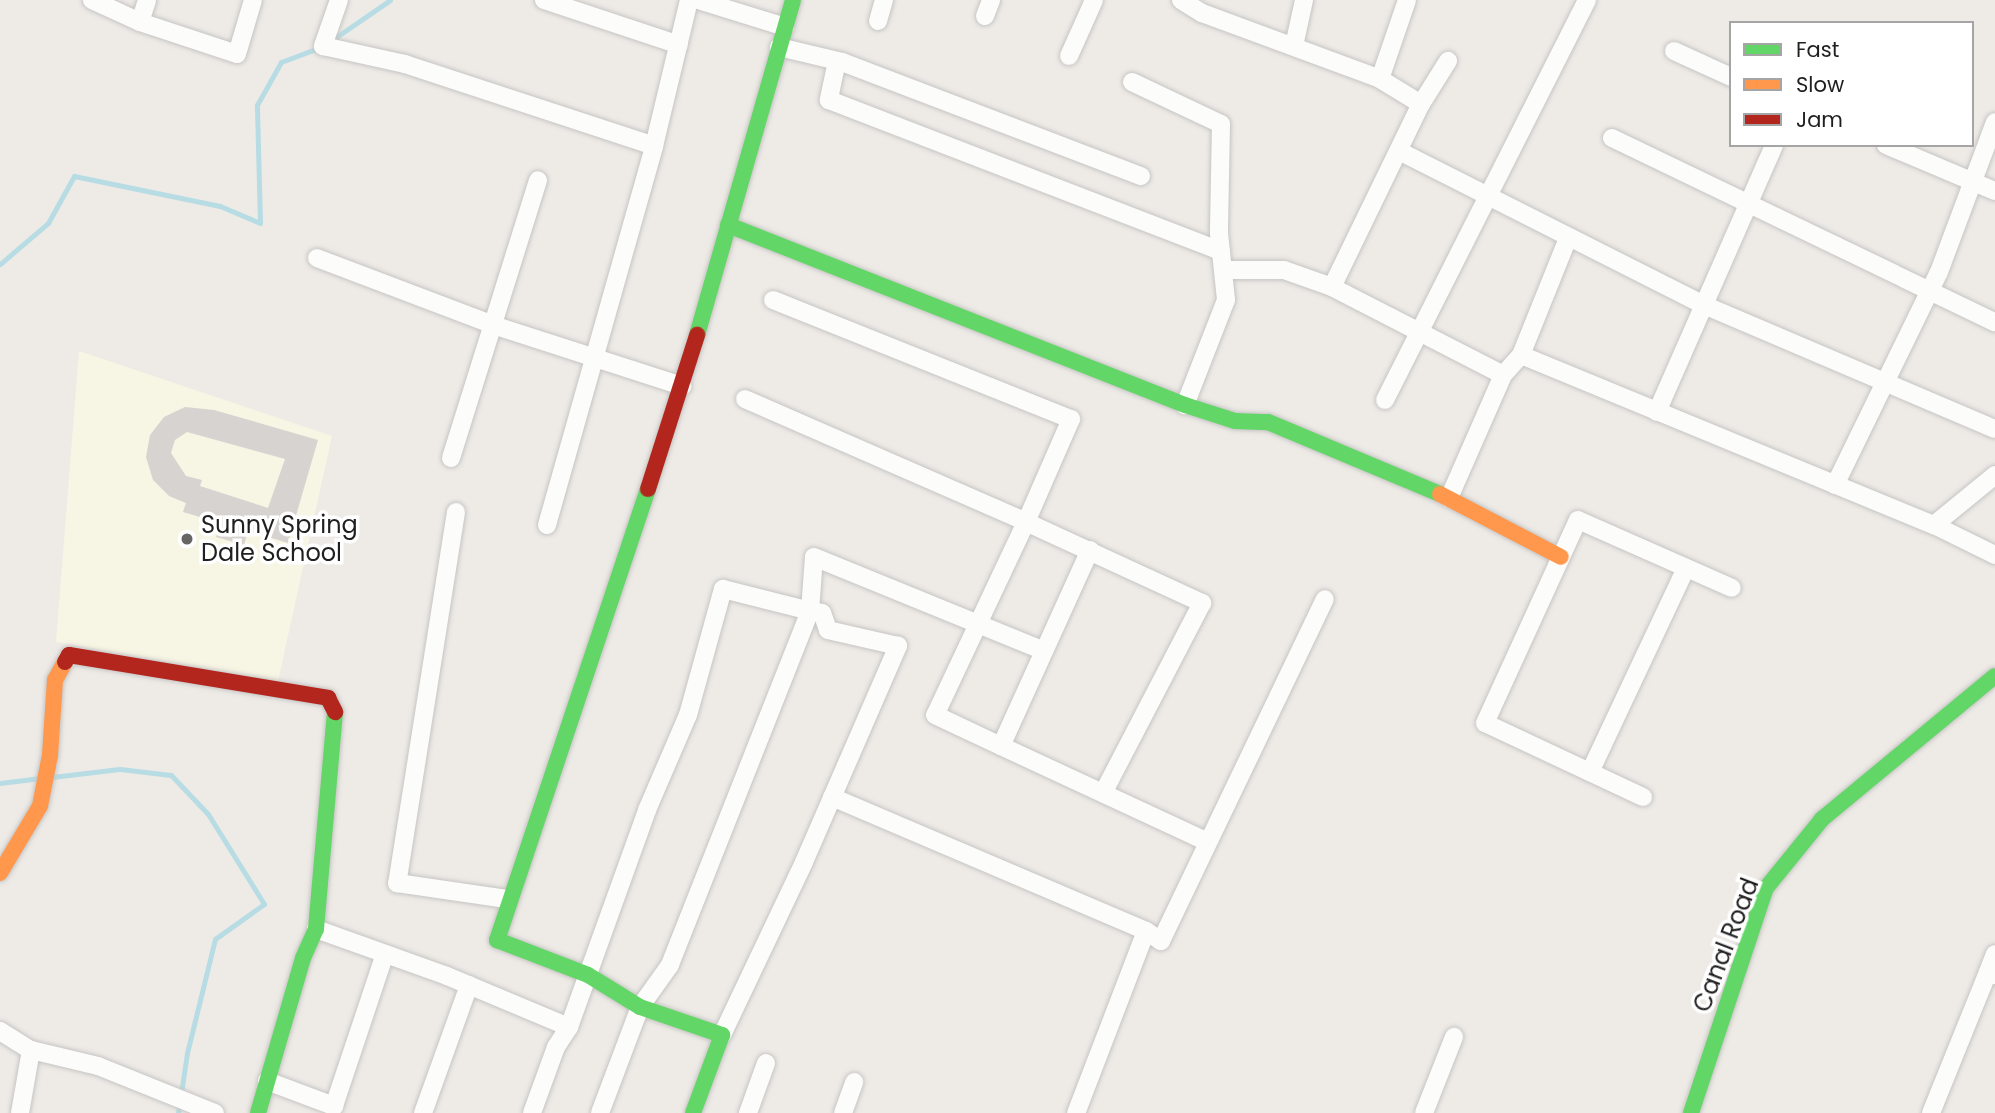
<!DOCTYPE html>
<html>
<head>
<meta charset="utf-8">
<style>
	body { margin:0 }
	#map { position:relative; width:1995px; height:1113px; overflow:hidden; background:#eeebe7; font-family:Poppins,sans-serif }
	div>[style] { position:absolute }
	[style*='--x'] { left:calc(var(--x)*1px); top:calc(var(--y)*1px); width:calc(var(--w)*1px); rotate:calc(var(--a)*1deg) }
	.education>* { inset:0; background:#f7f5e3 }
	.stream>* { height:5px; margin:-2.5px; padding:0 2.5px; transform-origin:2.5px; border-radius:2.5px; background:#b8dce4 }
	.building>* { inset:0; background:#d6d3d0 }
	.roads { filter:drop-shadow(0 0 2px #c6c5c3) drop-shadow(0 0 2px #c6c5c3) }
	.street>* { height:18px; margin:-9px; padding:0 9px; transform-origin:9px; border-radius:9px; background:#fcfcfb }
	.fast>* { height:16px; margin:-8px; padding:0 8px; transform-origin:8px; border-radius:8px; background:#63d668 }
	.slow>* { height:16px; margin:-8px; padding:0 8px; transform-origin:8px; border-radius:8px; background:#ff974d }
	.jam>* { height:16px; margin:-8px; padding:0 8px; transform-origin:8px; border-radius:8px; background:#b3261e }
	.dots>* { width:19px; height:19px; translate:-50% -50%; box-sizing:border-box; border:4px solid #fff; border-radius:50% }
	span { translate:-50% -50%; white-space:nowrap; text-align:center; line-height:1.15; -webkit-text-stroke:7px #fff; paint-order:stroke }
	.poi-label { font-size:24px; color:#1f1f1f }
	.left { translate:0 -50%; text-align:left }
	.street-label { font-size:24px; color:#1f1f1f }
	.legend { position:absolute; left:1729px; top:21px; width:245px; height:126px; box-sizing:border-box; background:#fff; border:2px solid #a5a5a5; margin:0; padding:9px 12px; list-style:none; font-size:21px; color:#1f1f1f }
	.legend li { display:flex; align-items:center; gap:14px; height:35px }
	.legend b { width:35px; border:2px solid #a5a5a5 }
</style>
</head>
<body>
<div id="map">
	<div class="education">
		<i style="clip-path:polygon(79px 351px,332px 436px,278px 681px,56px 642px)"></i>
	</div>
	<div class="stream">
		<i style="--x:329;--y:42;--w:74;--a:-34.5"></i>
		<i style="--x:0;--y:264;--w:63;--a:-40.5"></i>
		<i style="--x:48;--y:223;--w:54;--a:-61"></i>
		<i style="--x:74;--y:176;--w:149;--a:11.6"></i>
		<i style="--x:220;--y:206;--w:43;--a:23"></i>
		<i style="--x:260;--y:223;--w:118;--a:-91.5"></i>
		<i style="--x:257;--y:105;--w:49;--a:-60.8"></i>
		<i style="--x:281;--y:62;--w:43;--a:-20.6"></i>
		<i style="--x:52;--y:777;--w:68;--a:-6.7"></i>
		<i style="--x:120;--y:769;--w:51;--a:6.7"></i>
		<i style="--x:171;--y:775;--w:54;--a:46.5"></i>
		<i style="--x:208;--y:814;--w:106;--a:58.1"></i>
		<i style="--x:264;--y:904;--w:60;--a:144.5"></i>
		<i style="--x:215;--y:939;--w:117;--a:103.8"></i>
		<i style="--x:187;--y:1053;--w:61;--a:98.5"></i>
		<i style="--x:0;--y:783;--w:39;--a:-7"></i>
	</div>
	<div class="building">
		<i style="clip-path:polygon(evenodd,185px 407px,214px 410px,318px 440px,288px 543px,248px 531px,244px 545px,216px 537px,220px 523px,183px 512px,186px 503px,169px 496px,153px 480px,146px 457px,150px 435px,164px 417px,185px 407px,187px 432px,285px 459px,268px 508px,200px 486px,202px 480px,186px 476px,171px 453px,175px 440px,187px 432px)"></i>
	</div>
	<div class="roads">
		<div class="street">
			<i style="--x:92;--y:0;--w:53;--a:24.6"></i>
			<i style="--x:140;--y:22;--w:23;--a:-72"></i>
			<i style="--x:339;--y:0;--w:49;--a:109.2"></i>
			<i style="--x:323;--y:46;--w:84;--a:12.4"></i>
			<i style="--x:405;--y:64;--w:262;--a:18.2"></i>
			<i style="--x:544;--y:0;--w:142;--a:18.4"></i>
			<i style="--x:698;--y:0;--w:91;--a:17.2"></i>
			<i style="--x:1181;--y:0;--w:25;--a:32"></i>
			<i style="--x:1202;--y:13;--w:190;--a:20.3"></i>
			<i style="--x:1380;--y:79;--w:48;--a:31.4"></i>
			<i style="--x:985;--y:16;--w:17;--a:-69"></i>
			<i style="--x:878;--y:21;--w:22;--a:-74"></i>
			<i style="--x:140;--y:22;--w:102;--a:18.3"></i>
			<i style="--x:237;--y:54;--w:56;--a:-73.5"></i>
			<i style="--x:1294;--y:46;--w:47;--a:-77.7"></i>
			<i style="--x:779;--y:47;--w:65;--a:13.4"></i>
			<i style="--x:842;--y:62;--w:320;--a:20.9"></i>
			<i style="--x:1674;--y:51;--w:63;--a:24.5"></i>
			<i style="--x:1069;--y:56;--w:61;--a:-65.9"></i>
			<i style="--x:837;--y:61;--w:40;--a:102"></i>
			<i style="--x:829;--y:100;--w:420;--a:21.1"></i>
			<i style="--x:1380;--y:79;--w:83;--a:-71.1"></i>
			<i style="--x:1132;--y:82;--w:98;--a:25.3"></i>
			<i style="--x:1221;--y:124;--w:109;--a:91.1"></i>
			<i style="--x:1219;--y:233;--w:67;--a:84"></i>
			<i style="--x:1226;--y:300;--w:113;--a:111.3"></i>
			<i style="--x:1612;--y:138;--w:425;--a:25.7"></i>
			<i style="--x:1886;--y:145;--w:118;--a:22.9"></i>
			<i style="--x:1401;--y:152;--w:339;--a:26.8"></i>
			<i style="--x:1704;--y:305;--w:316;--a:23.1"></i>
			<i style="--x:317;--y:258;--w:188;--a:20.8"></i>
			<i style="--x:493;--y:325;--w:199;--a:17.9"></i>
			<i style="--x:1223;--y:270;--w:61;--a:0"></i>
			<i style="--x:1284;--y:270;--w:51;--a:19.5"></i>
			<i style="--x:1332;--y:287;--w:192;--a:27.2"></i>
			<i style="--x:1332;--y:287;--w:203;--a:-64.1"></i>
			<i style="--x:1421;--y:104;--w:51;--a:-57.9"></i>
			<i style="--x:773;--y:300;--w:321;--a:21.8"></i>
			<i style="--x:1071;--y:419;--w:112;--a:113.6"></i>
			<i style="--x:1026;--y:522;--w:194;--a:24.7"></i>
			<i style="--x:1202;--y:603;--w:214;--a:117.5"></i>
			<i style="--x:1521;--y:355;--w:447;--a:22.4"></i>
			<i style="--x:1934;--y:525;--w:68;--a:26.2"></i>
			<i style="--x:745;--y:399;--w:307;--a:23.6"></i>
			<i style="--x:1026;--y:522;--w:213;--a:115.2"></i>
			<i style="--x:935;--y:715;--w:73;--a:25.2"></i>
			<i style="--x:1385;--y:400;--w:448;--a:-63.2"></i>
			<i style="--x:1657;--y:412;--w:292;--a:-66.3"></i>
			<i style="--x:451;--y:458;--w:291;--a:-72.6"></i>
			<i style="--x:1835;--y:485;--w:237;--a:-64"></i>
			<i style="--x:1939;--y:272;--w:160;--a:-69.5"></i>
			<i style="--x:1449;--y:498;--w:134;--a:-66.3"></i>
			<i style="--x:1503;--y:375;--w:27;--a:-48"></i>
			<i style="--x:1521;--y:355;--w:126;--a:-68.1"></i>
			<i style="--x:456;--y:512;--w:376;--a:99"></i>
			<i style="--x:397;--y:883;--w:111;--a:8.3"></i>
			<i style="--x:547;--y:525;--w:394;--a:-74.2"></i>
			<i style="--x:654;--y:146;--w:150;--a:-76.5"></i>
			<i style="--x:1934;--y:525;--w:79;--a:-39.3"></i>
			<i style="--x:1090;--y:550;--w:215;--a:114.4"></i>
			<i style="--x:1001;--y:746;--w:228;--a:24.9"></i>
			<i style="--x:1590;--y:772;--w:225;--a:-64.8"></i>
			<i style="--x:832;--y:797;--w:341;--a:23.1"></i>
			<i style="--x:1146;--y:931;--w:195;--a:111"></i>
			<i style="--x:1643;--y:797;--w:174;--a:-154.9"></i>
			<i style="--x:1485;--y:723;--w:223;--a:-65.4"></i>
			<i style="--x:1578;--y:520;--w:168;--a:23.8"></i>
			<i style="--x:316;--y:929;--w:139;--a:19.7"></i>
			<i style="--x:447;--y:976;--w:132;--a:22.7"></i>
			<i style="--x:569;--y:1027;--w:24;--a:123"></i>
			<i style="--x:556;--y:1047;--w:70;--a:110"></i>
			<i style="--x:1146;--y:931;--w:18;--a:34"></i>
			<i style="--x:1161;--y:941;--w:379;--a:-64.4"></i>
			<i style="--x:1988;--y:972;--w:19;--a:-69"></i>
			<i style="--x:569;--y:1027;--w:231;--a:-70.2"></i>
			<i style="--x:647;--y:810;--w:103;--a:-66.7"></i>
			<i style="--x:688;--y:715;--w:131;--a:-74.5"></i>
			<i style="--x:723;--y:589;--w:90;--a:14.2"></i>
			<i style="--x:810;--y:611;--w:381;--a:111.6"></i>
			<i style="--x:670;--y:965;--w:52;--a:125.5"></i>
			<i style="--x:640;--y:1007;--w:113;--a:110.7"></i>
			<i style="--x:0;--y:1031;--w:36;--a:32"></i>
			<i style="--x:31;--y:1050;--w:69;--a:13.4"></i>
			<i style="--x:98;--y:1066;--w:126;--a:21.9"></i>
			<i style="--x:722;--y:1035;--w:191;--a:-64.6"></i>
			<i style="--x:804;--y:862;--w:236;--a:-66.5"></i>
			<i style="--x:898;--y:646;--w:72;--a:-167.1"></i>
			<i style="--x:828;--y:630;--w:18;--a:-109"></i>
			<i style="--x:822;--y:613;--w:12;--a:-171"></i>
			<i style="--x:810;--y:611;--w:54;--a:-85.8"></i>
			<i style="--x:814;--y:557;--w:248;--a:22.2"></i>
			<i style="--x:267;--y:1081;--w:72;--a:20.5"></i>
			<i style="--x:334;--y:1106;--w:160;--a:-71.5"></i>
			<i style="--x:20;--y:1113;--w:64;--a:-80.1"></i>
			<i style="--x:423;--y:1113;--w:136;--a:-70.2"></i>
			<i style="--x:748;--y:1113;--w:53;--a:-70.2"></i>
			<i style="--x:843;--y:1113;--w:33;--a:-70"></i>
			<i style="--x:1424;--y:1113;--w:82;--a:-68.5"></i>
			<i style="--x:1931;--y:1113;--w:152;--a:-68"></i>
			<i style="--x:1988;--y:972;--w:8;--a:23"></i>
		</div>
		<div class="fast">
			<i style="--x:728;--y:225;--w:491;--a:21.5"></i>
			<i style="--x:1185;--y:405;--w:52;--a:17.7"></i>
			<i style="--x:1235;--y:421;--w:33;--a:2"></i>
			<i style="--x:1268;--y:422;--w:186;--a:22.7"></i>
			<i style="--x:697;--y:335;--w:348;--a:-74"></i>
			<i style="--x:648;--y:489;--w:476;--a:108.5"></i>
			<i style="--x:497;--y:940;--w:97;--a:21"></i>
			<i style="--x:588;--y:975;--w:61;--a:31.6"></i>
			<i style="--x:640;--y:1007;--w:87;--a:18.9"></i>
			<i style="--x:722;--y:1035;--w:83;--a:110.4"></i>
			<i style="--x:258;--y:1113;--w:161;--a:-73.8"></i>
			<i style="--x:303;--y:958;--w:32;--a:-66"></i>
			<i style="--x:316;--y:929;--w:218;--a:-85"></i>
			<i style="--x:1691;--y:1113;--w:237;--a:-71.6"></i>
			<i style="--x:1766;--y:888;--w:89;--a:-50.9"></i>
			<i style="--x:1822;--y:819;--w:224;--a:-39.6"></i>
		</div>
		<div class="slow">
			<i style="--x:1440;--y:494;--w:136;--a:27.5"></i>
			<i style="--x:0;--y:873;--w:78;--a:-59.2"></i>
			<i style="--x:40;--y:806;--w:52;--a:-78.9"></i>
			<i style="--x:50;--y:755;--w:75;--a:-86.2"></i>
			<i style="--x:55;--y:680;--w:21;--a:-61"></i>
		</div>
		<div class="jam">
			<i style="--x:648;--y:489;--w:162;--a:-72.3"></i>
			<i style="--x:65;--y:662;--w:8;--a:-60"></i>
			<i style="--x:69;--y:655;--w:263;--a:9.4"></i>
			<i style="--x:328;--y:698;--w:16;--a:63"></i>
		</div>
	</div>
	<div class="dots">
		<i style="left:187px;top:539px;background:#676665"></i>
	</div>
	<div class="poi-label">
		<span class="left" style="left:201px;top:539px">Sunny Spring<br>Dale School</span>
	</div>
	<div class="street-label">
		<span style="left:1726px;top:945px;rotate:-69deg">Canal Road</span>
	</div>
	<ul class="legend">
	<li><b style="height:9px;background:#63d668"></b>Fast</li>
	<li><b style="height:9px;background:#ff974d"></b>Slow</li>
	<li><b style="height:9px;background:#b3261e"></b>Jam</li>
	</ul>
</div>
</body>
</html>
